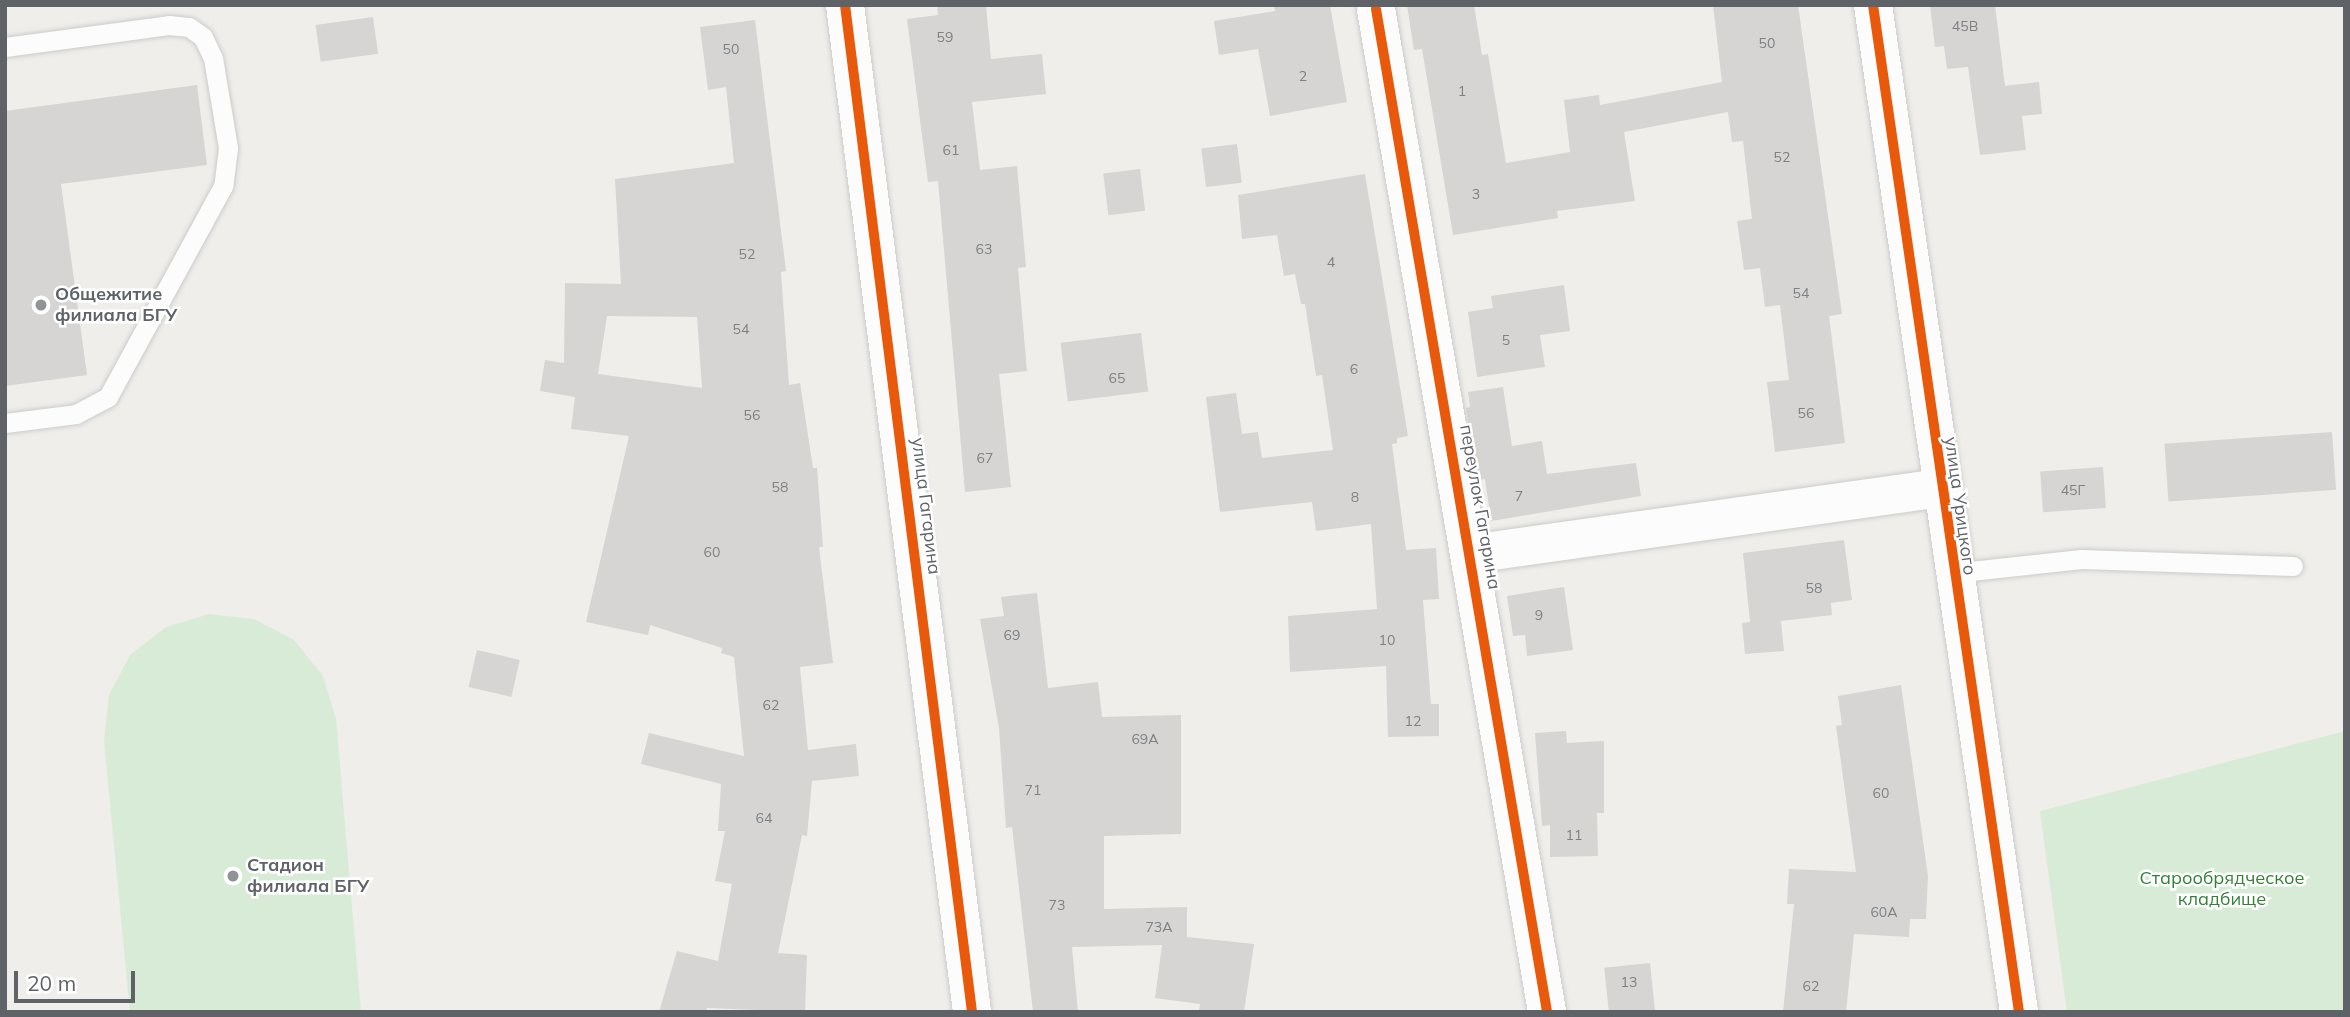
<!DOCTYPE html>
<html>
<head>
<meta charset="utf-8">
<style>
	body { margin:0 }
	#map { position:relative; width:2350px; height:1017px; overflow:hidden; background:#efeeea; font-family:Mulish,sans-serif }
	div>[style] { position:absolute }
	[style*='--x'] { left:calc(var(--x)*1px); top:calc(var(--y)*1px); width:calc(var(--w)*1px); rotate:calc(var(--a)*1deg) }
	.green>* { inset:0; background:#d8ebd6 }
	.building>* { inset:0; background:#d6d5d3; transform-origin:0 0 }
	.roads { filter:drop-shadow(0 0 2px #cbcccc) drop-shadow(0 0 2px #cbcccc) }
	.lane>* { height:19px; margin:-9.5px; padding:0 9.5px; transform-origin:9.5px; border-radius:9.5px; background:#fdfcfc }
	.street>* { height:38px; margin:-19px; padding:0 19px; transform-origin:19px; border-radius:19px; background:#fdfcfc }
	.cycleway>* { height:10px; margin:-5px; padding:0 5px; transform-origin:5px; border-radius:5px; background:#e8590c }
	.dots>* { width:19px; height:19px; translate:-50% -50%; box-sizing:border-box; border:4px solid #fff; border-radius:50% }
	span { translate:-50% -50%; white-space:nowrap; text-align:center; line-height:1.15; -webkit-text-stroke:5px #fff; paint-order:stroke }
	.number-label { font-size:14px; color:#7e8184 }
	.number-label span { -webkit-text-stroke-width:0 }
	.poi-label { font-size:18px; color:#5f6368; font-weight:700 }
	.left { translate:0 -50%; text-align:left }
	.street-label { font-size:18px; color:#5f6368 }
	.park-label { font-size:18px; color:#348238 }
	.frame { position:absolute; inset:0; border:7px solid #5f6368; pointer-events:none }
	.scale { position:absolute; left:14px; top:971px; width:121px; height:32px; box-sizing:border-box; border:4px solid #5f6368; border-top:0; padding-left:9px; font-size:21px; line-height:24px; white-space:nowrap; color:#5f6368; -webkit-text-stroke:5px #fff; paint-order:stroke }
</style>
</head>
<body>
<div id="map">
	<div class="green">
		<i style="clip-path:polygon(209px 614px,254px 619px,294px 640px,323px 676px,336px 719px,361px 1012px,130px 1012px,104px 741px,109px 695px,130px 655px,166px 627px)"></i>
		<i style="clip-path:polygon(2345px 731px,2345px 1012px,2067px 1012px,2040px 811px)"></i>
	</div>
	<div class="building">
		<i style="clip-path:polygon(937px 5px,986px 5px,991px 59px,1042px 54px,1046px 94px,972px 102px,980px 170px,1017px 166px,1026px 267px,1018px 268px,1027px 371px,999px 374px,1011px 487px,965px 492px,938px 181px,928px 182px,907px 19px,938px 15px)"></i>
		<i style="clip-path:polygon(1274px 5px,1330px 5px,1347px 102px,1270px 116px,1258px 49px,1219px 55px,1214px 21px,1275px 11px)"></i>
		<i style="clip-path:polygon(1407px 5px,1474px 5px,1482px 55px,1488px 54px,1506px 163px,1570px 152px,1564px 100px,1599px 95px,1600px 105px,1722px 82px,1713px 5px,1798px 5px,1842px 314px,1829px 316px,1845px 443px,1775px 452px,1767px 382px,1789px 380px,1780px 305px,1765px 307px,1760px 268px,1744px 270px,1737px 221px,1752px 219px,1743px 141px,1732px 142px,1728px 112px,1624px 132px,1635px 201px,1557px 211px,1558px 218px,1453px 235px,1422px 49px,1414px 50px)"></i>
		<i style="clip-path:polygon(1930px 5px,1995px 5px,2005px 86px,2039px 82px,2042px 114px,2022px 116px,2026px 150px,1980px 155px,1968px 67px,1947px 69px,1944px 46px,1935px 47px)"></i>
		<i style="left:373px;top:17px;width:37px;height:58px;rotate:82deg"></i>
		<i style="clip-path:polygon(evenodd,755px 20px,786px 271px,781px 272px,789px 385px,800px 383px,813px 468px,817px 468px,823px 547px,819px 547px,833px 663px,800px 667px,808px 750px,856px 744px,859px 776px,812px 781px,807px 836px,802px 835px,778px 953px,807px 955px,805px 1012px,707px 1008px,706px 1012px,659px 1012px,677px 951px,718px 961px,732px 884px,715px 881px,725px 831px,718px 831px,721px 784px,641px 764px,649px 733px,744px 756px,734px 657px,721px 653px,722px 648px,650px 625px,648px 635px,586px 622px,629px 436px,571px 429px,575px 397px,540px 391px,545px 360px,564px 363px,565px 283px,621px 284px,615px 179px,734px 163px,726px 87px,708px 90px,700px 27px,755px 20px,607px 316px,697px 317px,702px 388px,598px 374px,607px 316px)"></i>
		<i style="clip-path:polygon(197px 85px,207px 165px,61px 184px,87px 375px,5px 386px,5px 111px)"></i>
		<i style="left:1237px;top:144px;width:39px;height:36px;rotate:83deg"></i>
		<i style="left:1140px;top:169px;width:42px;height:37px;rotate:83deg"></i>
		<i style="clip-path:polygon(1365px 174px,1408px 436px,1397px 438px,1397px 443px,1392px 444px,1406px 550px,1436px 548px,1439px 599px,1423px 600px,1431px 704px,1439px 704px,1439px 736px,1388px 737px,1386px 666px,1290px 672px,1288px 616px,1377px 609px,1371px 524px,1316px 531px,1312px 502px,1220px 512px,1206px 397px,1236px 393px,1242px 434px,1258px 432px,1262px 458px,1333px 450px,1322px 375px,1316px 376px,1305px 304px,1301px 304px,1295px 274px,1284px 276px,1277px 235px,1242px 239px,1238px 195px)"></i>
		<i style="clip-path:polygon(1564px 285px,1570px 331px,1540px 335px,1545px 367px,1477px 377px,1468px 312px,1493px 308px,1491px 296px)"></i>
		<i style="left:1141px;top:333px;width:59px;height:81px;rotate:83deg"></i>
		<i style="clip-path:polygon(1503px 387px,1512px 446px,1542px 441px,1547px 474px,1636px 463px,1641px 496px,1491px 521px,1485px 479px,1478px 480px,1466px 408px,1470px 407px,1468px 392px)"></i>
		<i style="left:2332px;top:432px;width:58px;height:168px;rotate:86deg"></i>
		<i style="left:2103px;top:467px;width:41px;height:63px;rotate:86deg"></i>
		<i style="clip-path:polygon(1844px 540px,1852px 600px,1831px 603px,1832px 615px,1781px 621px,1784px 651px,1745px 654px,1742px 623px,1750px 622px,1743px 553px)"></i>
		<i style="clip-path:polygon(1564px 587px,1573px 650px,1527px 656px,1525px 635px,1513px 636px,1507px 596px)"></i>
		<i style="clip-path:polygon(1037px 593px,1048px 688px,1098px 682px,1102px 717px,1181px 715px,1181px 834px,1104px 836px,1104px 909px,1187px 907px,1187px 937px,1254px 944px,1244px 1012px,1199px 1012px,1200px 1004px,1155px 998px,1162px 945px,1072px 947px,1078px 1012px,1033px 1012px,1012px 827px,1006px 828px,999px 728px,980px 619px,1004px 616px,1001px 597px)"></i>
		<i style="left:477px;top:650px;width:44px;height:38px;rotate:13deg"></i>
		<i style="clip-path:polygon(1901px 685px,1928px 876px,1926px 919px,1910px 919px,1909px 937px,1854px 934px,1846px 1012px,1783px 1012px,1794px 904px,1787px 904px,1789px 869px,1856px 872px,1836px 726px,1842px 725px,1838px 696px)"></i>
		<i style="clip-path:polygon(1566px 731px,1567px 743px,1604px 741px,1604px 813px,1597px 813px,1598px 856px,1550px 857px,1550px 825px,1542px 826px,1535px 733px)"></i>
		<i style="left:1650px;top:963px;width:49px;height:46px;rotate:84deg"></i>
	</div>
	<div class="roads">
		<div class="lane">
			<i style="--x:5;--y:47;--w:165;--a:-7.6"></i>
			<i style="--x:169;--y:25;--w:20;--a:6"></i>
			<i style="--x:189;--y:27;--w:17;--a:36"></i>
			<i style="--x:203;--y:37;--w:23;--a:65"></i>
			<i style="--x:213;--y:58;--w:91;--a:80.5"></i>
			<i style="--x:228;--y:148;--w:38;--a:97"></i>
			<i style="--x:223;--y:186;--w:240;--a:118.6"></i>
			<i style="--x:108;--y:397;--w:36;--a:152"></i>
			<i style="--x:76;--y:414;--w:72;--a:172.8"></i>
			<i style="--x:1952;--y:573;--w:130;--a:-6.2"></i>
			<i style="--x:2081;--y:559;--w:212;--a:1.9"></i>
		</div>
		<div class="street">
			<i style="--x:845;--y:5;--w:1015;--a:82.81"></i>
			<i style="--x:1873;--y:5;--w:1018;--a:81.75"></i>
			<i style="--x:1376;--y:9;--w:1017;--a:80.32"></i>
			<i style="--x:1471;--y:554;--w:474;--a:-8"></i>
		</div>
	</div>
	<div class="cycleway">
		<i style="--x:845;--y:5;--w:1015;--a:82.81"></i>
		<i style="--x:1873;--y:5;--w:1018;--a:81.75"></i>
		<i style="--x:1376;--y:9;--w:1017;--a:80.32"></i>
	</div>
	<div class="dots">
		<i style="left:41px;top:305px;background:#919496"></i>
		<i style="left:233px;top:876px;background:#919496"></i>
	</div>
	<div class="number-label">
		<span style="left:1965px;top:26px">45В</span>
		<span style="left:945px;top:37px">59</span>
		<span style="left:1767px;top:43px">50</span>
		<span style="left:731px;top:49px">50</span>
		<span style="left:1303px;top:76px">2</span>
		<span style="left:1462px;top:91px">1</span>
		<span style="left:951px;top:150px">61</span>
		<span style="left:1782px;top:157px">52</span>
		<span style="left:1476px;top:194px">3</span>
		<span style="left:984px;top:249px">63</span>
		<span style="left:747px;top:254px">52</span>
		<span style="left:1331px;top:262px">4</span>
		<span style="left:1801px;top:293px">54</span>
		<span style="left:741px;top:329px">54</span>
		<span style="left:1506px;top:340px">5</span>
		<span style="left:1354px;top:369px">6</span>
		<span style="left:1117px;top:378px">65</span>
		<span style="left:1806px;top:413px">56</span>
		<span style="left:752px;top:415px">56</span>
		<span style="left:985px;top:458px">67</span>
		<span style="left:780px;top:487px">58</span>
		<span style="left:2073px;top:490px">45Г</span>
		<span style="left:1519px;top:496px">7</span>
		<span style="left:1355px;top:497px">8</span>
		<span style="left:712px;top:552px">60</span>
		<span style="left:1814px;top:588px">58</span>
		<span style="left:1539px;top:615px">9</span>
		<span style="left:1012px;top:635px">69</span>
		<span style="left:1387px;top:640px">10</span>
		<span style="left:771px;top:705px">62</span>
		<span style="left:1413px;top:721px">12</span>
		<span style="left:1145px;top:739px">69А</span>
		<span style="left:1033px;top:790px">71</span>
		<span style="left:1881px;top:793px">60</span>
		<span style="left:764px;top:818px">64</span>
		<span style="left:1574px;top:835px">11</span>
		<span style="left:1057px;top:905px">73</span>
		<span style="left:1884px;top:912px">60А</span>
		<span style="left:1159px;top:927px">73А</span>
		<span style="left:1629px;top:982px">13</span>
		<span style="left:1811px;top:986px">62</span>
	</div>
	<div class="poi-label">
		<span class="left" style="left:55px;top:305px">Общежитие<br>филиала БГУ</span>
		<span class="left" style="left:247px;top:876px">Стадион<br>филиала БГУ</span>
	</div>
	<div class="street-label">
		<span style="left:926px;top:506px;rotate:83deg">улица Гагарина</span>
		<span style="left:1960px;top:506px;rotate:82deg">улица Урицкого</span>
		<span style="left:1480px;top:507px;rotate:80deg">переулок Гагарина</span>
	</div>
	<div class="park-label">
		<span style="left:2222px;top:889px">Старообрядческое<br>кладбище</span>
	</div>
	<div class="frame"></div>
	<div class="scale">20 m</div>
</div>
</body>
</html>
